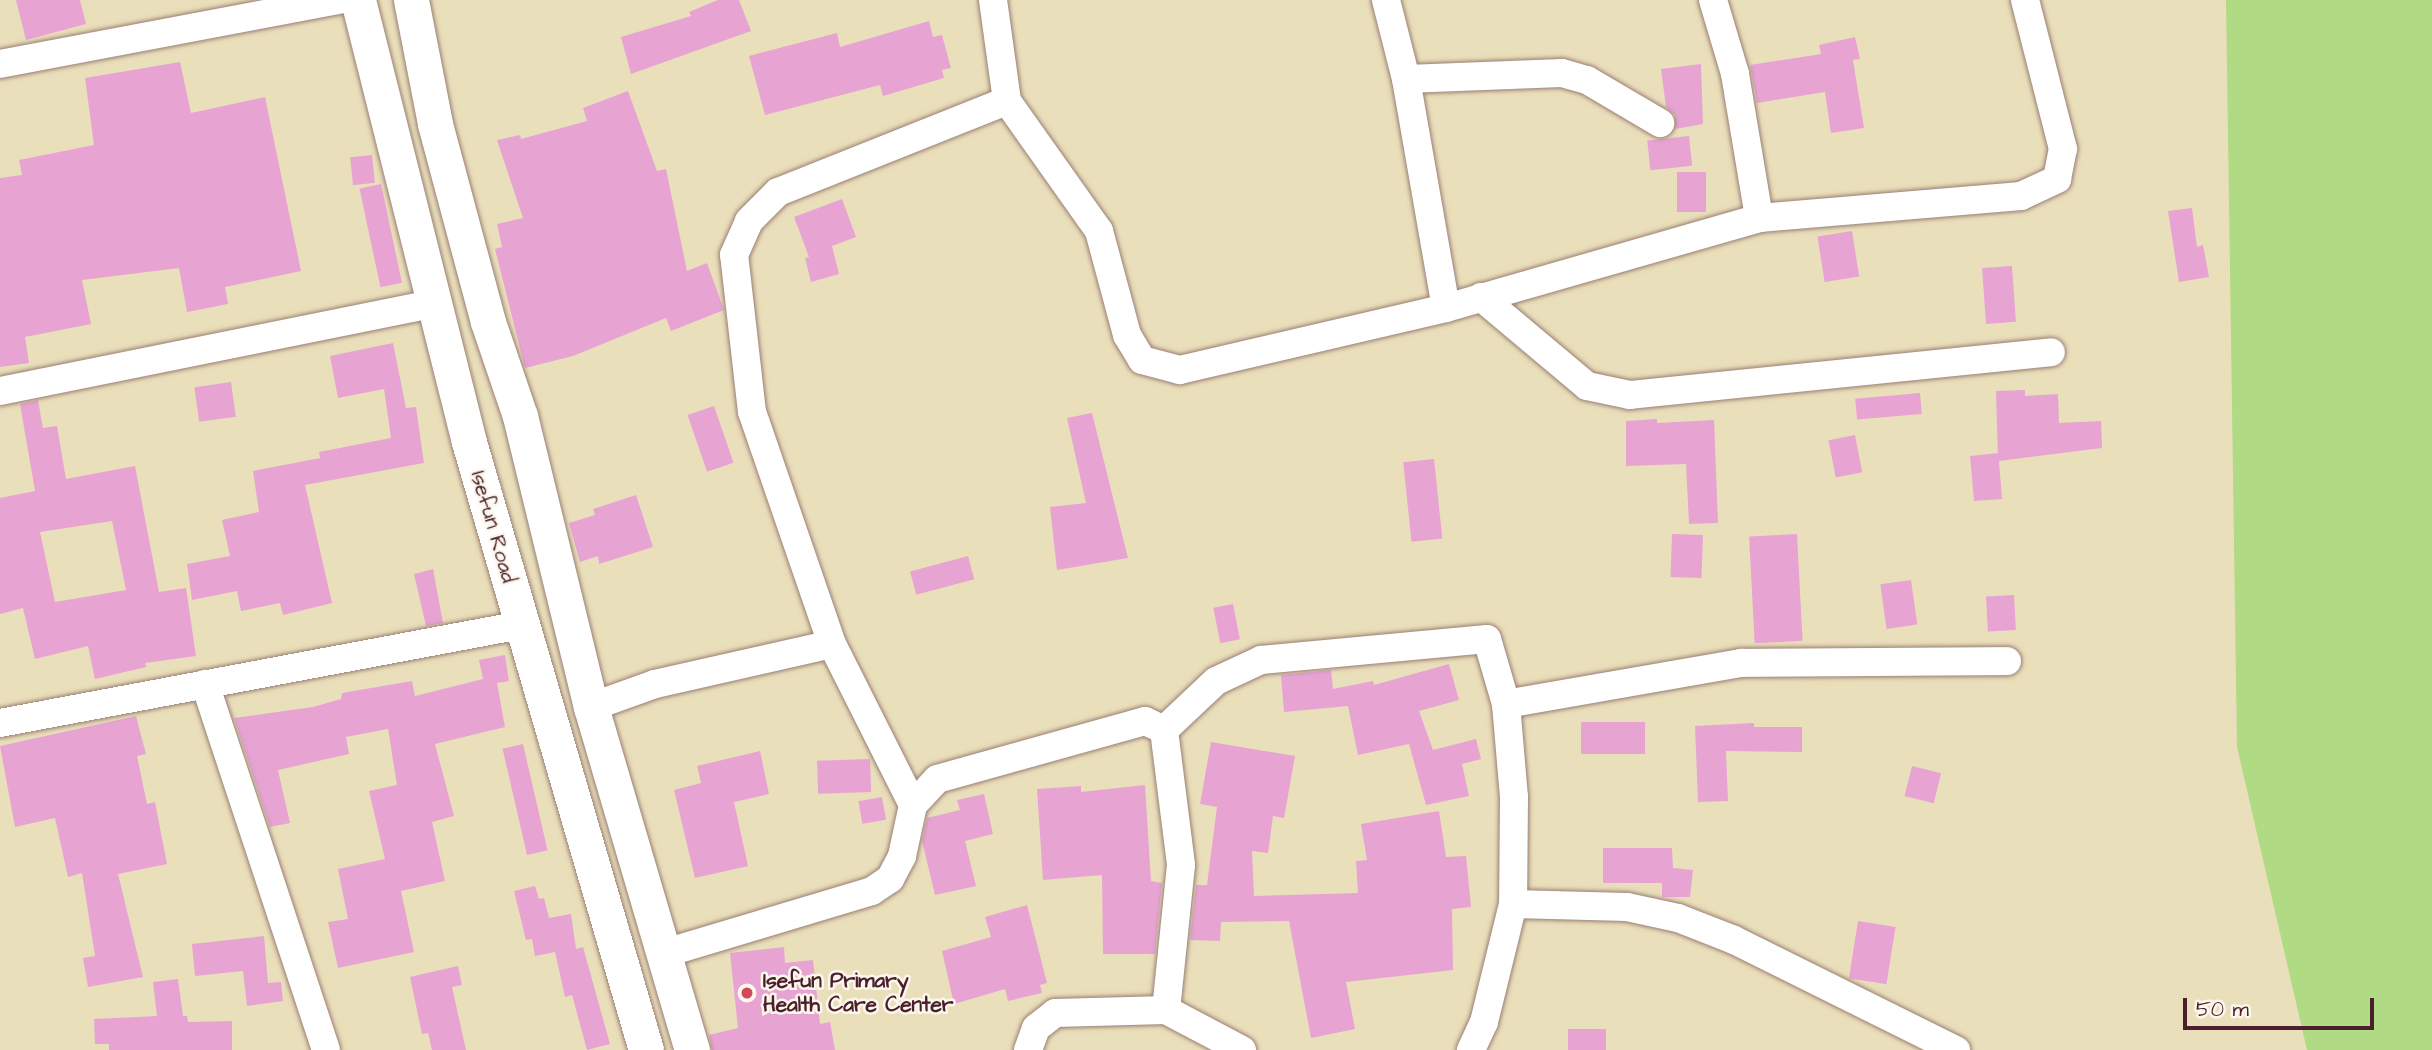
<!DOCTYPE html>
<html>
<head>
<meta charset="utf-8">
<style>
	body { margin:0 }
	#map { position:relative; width:2432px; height:1050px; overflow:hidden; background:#eadfbb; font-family:"Architects Daughter",sans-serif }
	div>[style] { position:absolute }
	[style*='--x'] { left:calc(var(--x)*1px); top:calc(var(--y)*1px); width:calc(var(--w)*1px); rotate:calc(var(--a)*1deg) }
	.green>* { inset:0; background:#b1da84 }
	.building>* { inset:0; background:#e7a4d3; transform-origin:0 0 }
	.roads { filter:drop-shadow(0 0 2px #9a7f73) drop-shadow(0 0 2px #9a7f73) }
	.minor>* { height:28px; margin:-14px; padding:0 14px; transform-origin:14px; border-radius:14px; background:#fff }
	.tertiary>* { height:35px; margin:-17.5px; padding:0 17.5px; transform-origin:17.5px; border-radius:17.5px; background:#fff }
	.dots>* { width:19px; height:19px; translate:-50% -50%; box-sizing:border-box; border:4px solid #fbf7ec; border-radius:50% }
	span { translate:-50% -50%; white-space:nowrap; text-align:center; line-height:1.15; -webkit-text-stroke:5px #fbf7ec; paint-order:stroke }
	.street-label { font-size:21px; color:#4a1f2b }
	.poi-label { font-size:21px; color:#4a1f2b; font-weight:700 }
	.left { translate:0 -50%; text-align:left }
	.scale { position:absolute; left:2183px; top:998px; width:191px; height:32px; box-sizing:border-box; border:4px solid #4a1f2b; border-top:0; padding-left:9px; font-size:21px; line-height:24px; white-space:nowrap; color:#4a1f2b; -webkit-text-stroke:5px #fbf7ec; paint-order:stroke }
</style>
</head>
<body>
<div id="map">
	<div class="green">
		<i style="clip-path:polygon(2226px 0,2432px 0,2432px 1050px,2307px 1050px,2237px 747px)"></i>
	</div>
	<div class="building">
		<i style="clip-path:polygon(16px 0,80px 0,86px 24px,26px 40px)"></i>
		<i style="clip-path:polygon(718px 0,739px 0,751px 31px,631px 74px,621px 37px,691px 16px,689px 12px)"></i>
		<i style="clip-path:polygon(929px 21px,933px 37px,942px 35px,951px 68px,942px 70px,944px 78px,883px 96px,880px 85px,765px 115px,749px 56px,837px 33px,840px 47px)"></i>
		<i style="clip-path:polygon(1855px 37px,1860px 59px,1853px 60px,1864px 128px,1831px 133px,1825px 92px,1757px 103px,1750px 65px,1821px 54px,1819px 45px)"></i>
		<i style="clip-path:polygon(180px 62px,191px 113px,265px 97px,301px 271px,225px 287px,228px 304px,187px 312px,179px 268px,82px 280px,91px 324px,25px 337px,29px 363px,0 367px,0 178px,22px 175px,19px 160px,94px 145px,85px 78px)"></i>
		<i style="clip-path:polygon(1701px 64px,1703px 124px,1675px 129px,1675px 115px,1666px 107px,1661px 69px)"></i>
		<i style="clip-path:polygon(628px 91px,657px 171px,666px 169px,687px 271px,707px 263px,724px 310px,671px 331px,666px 318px,573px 356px,525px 368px,495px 249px,502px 247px,497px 224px,523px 218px,497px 140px,520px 135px,521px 139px,587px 121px,583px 108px)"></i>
		<i style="left:1689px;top:136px;width:30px;height:42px;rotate:84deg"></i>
		<i style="left:372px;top:155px;width:28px;height:22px;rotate:84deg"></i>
		<i style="left:1677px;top:172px;width:29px;height:40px"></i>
		<i style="left:381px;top:184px;width:101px;height:22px;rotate:78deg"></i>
		<i style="clip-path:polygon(842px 199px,856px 237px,832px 246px,839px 274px,811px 282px,805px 258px,809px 257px,794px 217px)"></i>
		<i style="clip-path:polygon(2192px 208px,2197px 247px,2203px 245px,2209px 277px,2179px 282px,2168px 211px)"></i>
		<i style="left:1852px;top:231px;width:46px;height:35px;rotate:81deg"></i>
		<i style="left:2012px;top:266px;width:56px;height:30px;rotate:86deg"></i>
		<i style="clip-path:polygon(393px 343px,406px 408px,416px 407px,424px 463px,305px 485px,332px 603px,283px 615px,280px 603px,241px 611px,237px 591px,192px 600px,187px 564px,230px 556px,222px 520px,259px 512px,253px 471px,320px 458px,319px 452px,391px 438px,384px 389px,338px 398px,330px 356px)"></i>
		<i style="left:231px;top:382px;width:35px;height:37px;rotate:82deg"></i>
		<i style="clip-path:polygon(2025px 390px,2025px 396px,2058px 394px,2059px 423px,2101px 421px,2102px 448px,1999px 461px,2002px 499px,1974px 501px,1970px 456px,1998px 453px,1998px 460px,1996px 391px)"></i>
		<i style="left:1920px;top:393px;width:21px;height:65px;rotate:85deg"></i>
		<i style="clip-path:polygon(evenodd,38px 400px,43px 428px,57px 426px,66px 479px,135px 466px,159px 592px,186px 588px,196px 656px,145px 663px,146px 667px,95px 679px,88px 646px,35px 659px,23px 608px,0 614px,0 498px,35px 491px,20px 404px,38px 400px,112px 521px,126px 590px,55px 602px,40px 532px,112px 521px)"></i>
		<i style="left:714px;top:406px;width:60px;height:28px;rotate:71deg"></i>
		<i style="clip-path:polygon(1092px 413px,1128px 558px,1057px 570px,1050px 507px,1086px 503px,1067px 418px)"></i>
		<i style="clip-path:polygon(1657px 419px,1657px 423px,1714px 420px,1718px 523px,1689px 524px,1686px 464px,1626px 466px,1626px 421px)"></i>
		<i style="left:1855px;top:435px;width:38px;height:27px;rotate:79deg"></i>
		<i style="left:1434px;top:459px;width:80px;height:31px;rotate:84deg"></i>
		<i style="clip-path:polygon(636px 495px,653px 547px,599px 564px,598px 556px,580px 562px,569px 523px,595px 515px,593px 509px)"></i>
		<i style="left:1672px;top:534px;width:31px;height:43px;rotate:2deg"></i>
		<i style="left:1797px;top:534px;width:107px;height:48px;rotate:87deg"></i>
		<i style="left:968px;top:556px;width:24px;height:60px;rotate:75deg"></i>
		<i style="clip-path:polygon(433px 569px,443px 623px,426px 626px,414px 574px)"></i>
		<i style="left:1911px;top:580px;width:45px;height:31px;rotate:82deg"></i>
		<i style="left:2014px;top:595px;width:35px;height:28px;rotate:87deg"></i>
		<i style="left:1233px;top:604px;width:36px;height:20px;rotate:79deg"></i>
		<i style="clip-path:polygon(505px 655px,509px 681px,497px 683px,505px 727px,435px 744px,454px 816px,432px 822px,445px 881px,401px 891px,414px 952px,338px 968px,328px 922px,348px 919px,338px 869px,385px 859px,369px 791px,397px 785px,388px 729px,346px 737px,349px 754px,278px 770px,290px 823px,270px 827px,234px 718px,313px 707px,341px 699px,342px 693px,412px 681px,415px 696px,483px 679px,479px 660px)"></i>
		<i style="clip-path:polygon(1449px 664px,1459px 700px,1419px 711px,1433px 750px,1476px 739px,1481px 759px,1462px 764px,1469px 796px,1426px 805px,1409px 744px,1358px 755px,1348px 706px,1284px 712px,1281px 675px,1331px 670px,1333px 689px,1373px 681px,1374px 685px)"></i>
		<i style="clip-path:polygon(136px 716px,146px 754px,137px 756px,147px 804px,155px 802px,167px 864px,118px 874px,143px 977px,88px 987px,83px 958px,95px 956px,82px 873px,68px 877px,55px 818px,15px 827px,0 746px)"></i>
		<i style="left:1645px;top:722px;width:32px;height:64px;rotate:90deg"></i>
		<i style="clip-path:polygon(1754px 723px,1754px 727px,1802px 727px,1802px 752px,1726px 751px,1728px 801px,1698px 802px,1695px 726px)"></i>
		<i style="clip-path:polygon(1211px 742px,1295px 756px,1284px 818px,1273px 816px,1268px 853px,1252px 851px,1254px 896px,1358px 893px,1356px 861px,1367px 860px,1361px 824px,1439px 811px,1446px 857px,1466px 856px,1471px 907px,1452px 909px,1453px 970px,1346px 982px,1355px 1029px,1311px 1038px,1289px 921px,1221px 922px,1220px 941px,1190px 940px,1196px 885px,1207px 885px,1217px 807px,1200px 804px)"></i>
		<i style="left:523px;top:744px;width:109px;height:21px;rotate:77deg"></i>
		<i style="clip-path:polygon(760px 751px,769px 794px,734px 802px,748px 866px,695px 878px,674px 790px,701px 783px,697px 766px)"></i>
		<i style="left:870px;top:759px;width:33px;height:53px;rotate:88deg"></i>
		<i style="left:1912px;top:766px;width:30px;height:31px;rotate:14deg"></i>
		<i style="clip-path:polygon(1145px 785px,1151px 881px,1162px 883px,1155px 954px,1103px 954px,1102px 875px,1043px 880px,1037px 789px,1081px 786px,1081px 792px)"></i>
		<i style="clip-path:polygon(984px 794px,993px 834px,965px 841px,976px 886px,935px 895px,922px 841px,927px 818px,960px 810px,957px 800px)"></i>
		<i style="left:882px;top:797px;width:23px;height:24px;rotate:80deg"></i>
		<i style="clip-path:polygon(1603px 848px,1672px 848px,1673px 868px,1693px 870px,1690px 897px,1662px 897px,1662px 883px,1603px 883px)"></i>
		<i style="clip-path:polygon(535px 886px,539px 899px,544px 898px,549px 918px,571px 914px,576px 949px,583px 947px,610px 1044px,587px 1050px,572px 995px,565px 997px,555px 952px,535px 956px,532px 939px,526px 940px,514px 891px)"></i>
		<i style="clip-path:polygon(1027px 905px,1047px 983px,1040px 985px,1042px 993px,1008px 1001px,1005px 989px,954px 1004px,942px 951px,991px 937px,985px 917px)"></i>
		<i style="left:1858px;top:921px;width:38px;height:58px;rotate:9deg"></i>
		<i style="clip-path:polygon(264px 936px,268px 983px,281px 982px,283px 1001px,247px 1006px,243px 971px,195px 976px,192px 944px)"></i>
		<i style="clip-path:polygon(784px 947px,785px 963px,813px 960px,820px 1024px,830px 1022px,835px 1050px,712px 1050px,709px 1035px,738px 1028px,730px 953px)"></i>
		<i style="clip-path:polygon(458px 966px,462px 985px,452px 987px,466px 1050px,432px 1050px,428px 1033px,422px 1034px,410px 977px)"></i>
		<i style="clip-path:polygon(178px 979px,183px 1016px,187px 1016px,188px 1022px,232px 1021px,232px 1050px,109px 1050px,109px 1044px,95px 1044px,94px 1019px,157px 1016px,153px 982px)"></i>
		<i style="left:1568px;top:1029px;width:38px;height:21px"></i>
	</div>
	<div class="roads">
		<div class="minor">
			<i style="--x:993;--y:0;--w:102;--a:82.1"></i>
			<i style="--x:1007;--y:101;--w:159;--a:54.7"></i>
			<i style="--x:1099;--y:231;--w:108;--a:74.9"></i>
			<i style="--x:1127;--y:335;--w:29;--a:59"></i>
			<i style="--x:1142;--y:360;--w:39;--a:15"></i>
			<i style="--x:1180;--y:370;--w:273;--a:-13.1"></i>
			<i style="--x:1446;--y:308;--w:326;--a:-16"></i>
			<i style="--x:1759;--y:218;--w:263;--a:-4.8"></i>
			<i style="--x:2021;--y:196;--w:40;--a:-25"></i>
			<i style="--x:2057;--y:179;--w:31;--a:-79"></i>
			<i style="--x:2063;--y:149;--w:154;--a:-104.3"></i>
			<i style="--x:1386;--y:0;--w:81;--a:75.8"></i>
			<i style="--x:1406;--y:79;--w:232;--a:80.1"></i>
			<i style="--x:1713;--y:0;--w:77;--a:73.4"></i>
			<i style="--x:1735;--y:74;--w:146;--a:80.5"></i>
			<i style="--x:0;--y:64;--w:345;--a:-10.7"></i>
			<i style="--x:1406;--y:79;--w:156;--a:-2.2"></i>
			<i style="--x:1562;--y:73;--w:26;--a:16"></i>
			<i style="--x:1587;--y:80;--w:85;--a:30.5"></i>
			<i style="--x:1481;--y:297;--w:138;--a:40"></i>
			<i style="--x:1587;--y:386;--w:44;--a:11.8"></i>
			<i style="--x:1630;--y:395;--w:423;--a:-5.8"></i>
			<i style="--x:0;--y:391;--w:444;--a:-11.4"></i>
			<i style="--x:205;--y:684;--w:385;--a:71.7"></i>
			<i style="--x:1506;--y:704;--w:239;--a:-9.9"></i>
			<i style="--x:1741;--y:663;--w:266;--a:-0.4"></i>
			<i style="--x:591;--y:707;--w:68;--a:-19.8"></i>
			<i style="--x:655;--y:684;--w:181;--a:-12.7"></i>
			<i style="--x:0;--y:723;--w:530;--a:-10.65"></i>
			<i style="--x:1164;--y:730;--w:71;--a:-43.3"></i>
			<i style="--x:1216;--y:681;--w:50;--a:-25"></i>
			<i style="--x:1261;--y:660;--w:227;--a:-5.3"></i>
			<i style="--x:1487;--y:639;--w:68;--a:73.7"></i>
			<i style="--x:1506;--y:704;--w:93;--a:85.1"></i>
			<i style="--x:1514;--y:797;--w:107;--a:90.5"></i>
			<i style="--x:1513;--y:904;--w:122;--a:103.8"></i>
			<i style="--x:1484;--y:1022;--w:31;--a:115"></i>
			<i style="--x:913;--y:805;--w:180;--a:-116.7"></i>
			<i style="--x:832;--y:644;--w:245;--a:-109"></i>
			<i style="--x:752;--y:412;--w:158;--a:-96.5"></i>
			<i style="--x:734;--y:255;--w:37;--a:-66"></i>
			<i style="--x:749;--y:221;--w:41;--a:-45"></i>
			<i style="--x:778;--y:192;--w:246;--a:-21.7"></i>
			<i style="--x:1513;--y:904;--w:114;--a:1.5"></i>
			<i style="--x:1627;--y:907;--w:52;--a:12.2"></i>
			<i style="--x:1678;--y:918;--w:60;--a:21.4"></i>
			<i style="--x:1734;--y:940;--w:248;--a:26.4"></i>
			<i style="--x:662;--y:954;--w:219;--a:-16.7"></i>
			<i style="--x:872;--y:891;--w:22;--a:-34"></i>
			<i style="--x:890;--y:879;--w:26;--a:-62"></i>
			<i style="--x:902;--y:856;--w:52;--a:-77.8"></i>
			<i style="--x:913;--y:805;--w:35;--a:-47"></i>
			<i style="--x:937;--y:779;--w:216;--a:-15.6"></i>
			<i style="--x:1145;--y:721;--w:21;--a:25"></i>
			<i style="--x:1164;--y:730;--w:136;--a:82.8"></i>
			<i style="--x:1181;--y:865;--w:146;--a:95.9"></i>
			<i style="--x:1028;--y:1050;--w:23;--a:-70"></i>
			<i style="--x:1036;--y:1028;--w:24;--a:-38"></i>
			<i style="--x:1055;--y:1013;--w:111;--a:-1.5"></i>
			<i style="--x:1166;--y:1010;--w:86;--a:27.8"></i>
		</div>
		<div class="tertiary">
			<i style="--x:358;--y:0;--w:456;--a:75.9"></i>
			<i style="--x:469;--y:442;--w:633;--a:73.77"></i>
			<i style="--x:411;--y:0;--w:126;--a:79"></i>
			<i style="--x:435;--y:124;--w:205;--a:75"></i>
			<i style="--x:488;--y:322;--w:99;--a:71.2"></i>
			<i style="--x:520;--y:416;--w:300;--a:76.3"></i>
			<i style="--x:591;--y:707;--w:358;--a:73.6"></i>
		</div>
	</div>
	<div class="dots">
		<i style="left:747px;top:993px;background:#d1495b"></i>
	</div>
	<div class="street-label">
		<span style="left:493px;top:527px;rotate:74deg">Isefun Road</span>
	</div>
	<div class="poi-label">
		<span class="left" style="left:763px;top:993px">Isefun Primary<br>Health Care Center</span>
	</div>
	<div class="scale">50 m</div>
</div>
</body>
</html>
